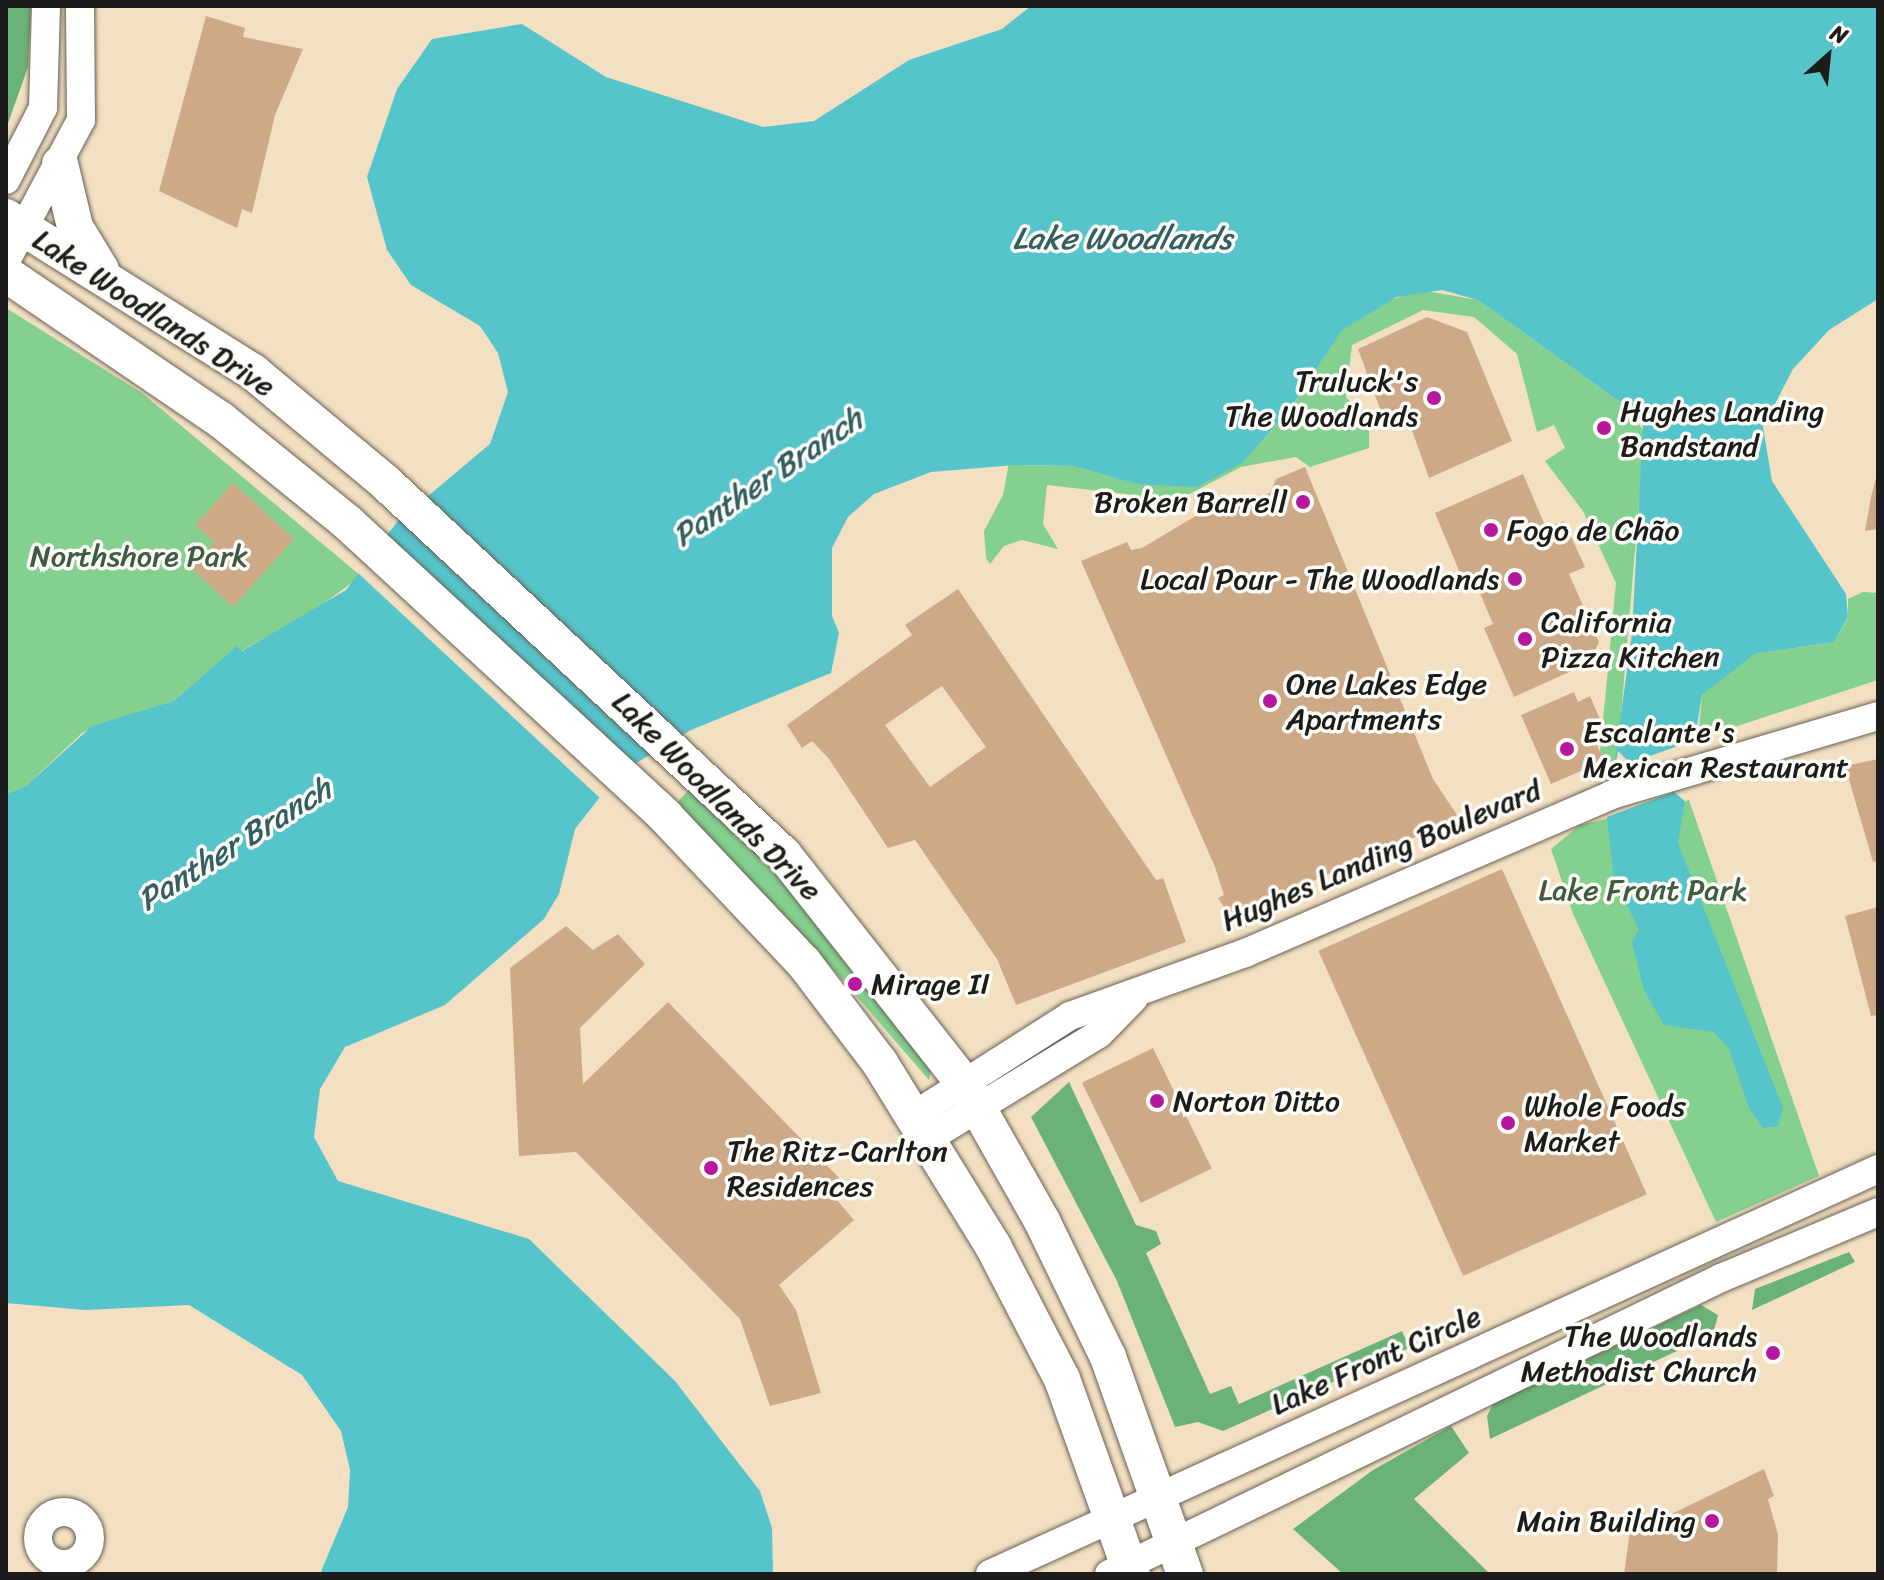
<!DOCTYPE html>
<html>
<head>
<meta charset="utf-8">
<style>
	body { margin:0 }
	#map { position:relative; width:1884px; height:1580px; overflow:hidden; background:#f3e0c2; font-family:Sriracha,sans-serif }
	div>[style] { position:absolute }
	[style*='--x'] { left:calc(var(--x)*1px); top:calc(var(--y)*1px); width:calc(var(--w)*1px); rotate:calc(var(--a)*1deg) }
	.green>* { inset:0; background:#84d08e }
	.forest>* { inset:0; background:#6bb279 }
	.water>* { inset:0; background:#56c4cb }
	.pier>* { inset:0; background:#f3e0c2 }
	.building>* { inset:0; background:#cea988; transform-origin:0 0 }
	.roads { filter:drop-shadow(0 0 2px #676156) drop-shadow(0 0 2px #676156) }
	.minor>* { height:28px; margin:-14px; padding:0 14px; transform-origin:14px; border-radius:14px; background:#fff }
	.minor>.ring { margin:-14px; padding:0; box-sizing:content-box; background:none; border:28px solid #fff; border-radius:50% }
	.major>* { height:36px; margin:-18px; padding:0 18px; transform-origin:18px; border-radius:18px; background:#fff }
	.dots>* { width:22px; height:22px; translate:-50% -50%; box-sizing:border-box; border:4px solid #fdfcf7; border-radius:50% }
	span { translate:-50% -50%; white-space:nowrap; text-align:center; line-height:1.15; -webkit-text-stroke:7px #fdfcf7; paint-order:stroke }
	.street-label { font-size:30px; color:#1c1c1c }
	.poi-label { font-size:30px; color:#1c1c1c }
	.right { translate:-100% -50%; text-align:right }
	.left { translate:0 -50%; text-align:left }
	.park-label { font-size:30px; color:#405b44 }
	.water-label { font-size:32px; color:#335f62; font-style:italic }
	.frame { position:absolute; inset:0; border:8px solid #1c1c1c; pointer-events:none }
	.north { position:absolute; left:1788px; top:16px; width:80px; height:80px; -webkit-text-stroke:6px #fdfcf7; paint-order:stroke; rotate:27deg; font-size:22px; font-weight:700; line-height:32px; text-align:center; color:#1c1c1c }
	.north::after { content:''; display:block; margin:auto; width:28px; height:36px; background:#1c1c1c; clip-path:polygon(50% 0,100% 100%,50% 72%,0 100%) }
</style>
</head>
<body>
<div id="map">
	<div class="green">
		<i style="clip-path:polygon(1420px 290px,1478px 300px,1624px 405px,1645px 432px,1618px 751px,1616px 766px,1598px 774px,1616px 583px,1583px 511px,1545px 461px,1565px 448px,1554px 425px,1537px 432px,1517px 354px,1474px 317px,1423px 310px,1352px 345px,1346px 397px,1369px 422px,1369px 448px,1310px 467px,1296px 457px,1241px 467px,1178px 500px,1047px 485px,1043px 524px,1058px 549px,1022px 540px,1004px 546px,990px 564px,986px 558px,984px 531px,1003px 495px,1015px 430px,1019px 465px,1073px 466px,1138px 484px,1240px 460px,1295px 402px,1342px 329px,1374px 306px)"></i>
		<i style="clip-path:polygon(6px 308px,142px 393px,361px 576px,316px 609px,241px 651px,237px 647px,174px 701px,83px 732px,26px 786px,6px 794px)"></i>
		<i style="clip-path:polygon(1863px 592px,1878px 593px,1878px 680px,1698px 739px,1702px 695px,1723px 674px,1754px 654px,1834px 642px,1848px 618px,1848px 599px)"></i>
		<i style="clip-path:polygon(692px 786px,751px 841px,932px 1064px,929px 1080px,833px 969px,674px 806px)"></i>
		<i style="clip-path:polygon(1689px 800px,1819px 1176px,1716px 1222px,1573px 914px,1551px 849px,1580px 825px)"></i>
	</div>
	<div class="forest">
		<i style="clip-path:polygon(6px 6px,31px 6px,28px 67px,6px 129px)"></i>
		<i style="clip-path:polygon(1069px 1082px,1136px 1225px,1156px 1231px,1161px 1244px,1146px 1253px,1210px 1394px,1231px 1386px,1239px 1404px,1402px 1331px,1409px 1348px,1223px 1431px,1198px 1422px,1175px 1427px,1117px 1281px,1031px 1117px)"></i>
		<i style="clip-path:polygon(1849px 1252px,1855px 1262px,1752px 1310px,1755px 1289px)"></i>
		<i style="clip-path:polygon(1701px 1305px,1718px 1315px,1713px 1334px,1490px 1439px,1487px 1416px,1493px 1404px)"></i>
		<i style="clip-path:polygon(1451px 1426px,1469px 1453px,1414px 1499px,1490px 1574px,1343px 1574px,1293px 1529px,1373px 1470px)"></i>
	</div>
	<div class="water">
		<i style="clip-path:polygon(1031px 6px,1878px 6px,1878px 299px,1829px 330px,1793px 369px,1763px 427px,1772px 481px,1846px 594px,1848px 617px,1834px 642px,1754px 654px,1702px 695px,1678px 843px,1783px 1108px,1778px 1126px,1763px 1128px,1749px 1108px,1729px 1049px,1714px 1032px,1664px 1025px,1644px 990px,1632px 943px,1639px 929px,1614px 880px,1607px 817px,1632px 633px,1643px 426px,1624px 405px,1478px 300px,1442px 290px,1397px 297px,1342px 330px,1292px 406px,1242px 463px,1197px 487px,1137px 484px,1073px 466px,1015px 465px,931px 472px,874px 494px,848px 517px,832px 548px,832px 616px,839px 633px,831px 673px,691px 730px,618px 774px,575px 829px,559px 894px,544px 919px,445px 1005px,345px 1047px,320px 1089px,314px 1137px,338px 1181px,529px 1239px,675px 1381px,760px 1491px,772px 1528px,773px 1574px,320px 1574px,348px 1507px,350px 1470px,341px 1431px,302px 1375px,189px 1305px,85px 1310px,6px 1303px,6px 794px,26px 786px,92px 726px,174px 701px,237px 646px,242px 651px,346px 590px,397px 522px,490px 444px,508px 392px,498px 353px,480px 326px,411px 285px,387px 250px,367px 177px,397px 89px,432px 39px,522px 24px,606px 77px,763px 127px,814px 121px,909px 60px,1002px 29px)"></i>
	</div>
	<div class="pier">
		<i style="clip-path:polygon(382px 535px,621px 777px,600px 798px,358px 573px)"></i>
		<i style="clip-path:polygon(1698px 739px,1686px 802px,1674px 792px,1607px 817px,1618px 751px,1630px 763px)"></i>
	</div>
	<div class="building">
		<i style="clip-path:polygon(206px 16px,245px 28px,243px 37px,303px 49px,275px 115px,252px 213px,242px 209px,237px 228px,159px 191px)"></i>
		<i style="clip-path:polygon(1427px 317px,1467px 332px,1512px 441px,1429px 478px,1404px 408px,1383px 417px,1358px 349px)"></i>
		<i style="clip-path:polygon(1305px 467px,1433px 779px,1465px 827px,1435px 839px,1420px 835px,1257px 905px,1263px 914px,1240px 931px,1218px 898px,1224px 895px,1215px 867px,1081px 561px,1127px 542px,1131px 550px,1142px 548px,1204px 511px,1270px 493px,1276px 479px)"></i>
		<i style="clip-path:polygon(1878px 471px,1878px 529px,1865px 531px,1871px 497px)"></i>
		<i style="clip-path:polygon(1523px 474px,1546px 528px,1564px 521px,1585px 567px,1569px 574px,1599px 642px,1589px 663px,1514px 697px,1484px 628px,1493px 624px,1477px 586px,1467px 590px,1435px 513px)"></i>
		<i style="clip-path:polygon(233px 483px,294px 539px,233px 607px,191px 568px,215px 542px,195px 525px)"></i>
		<i style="clip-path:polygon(evenodd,958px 589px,1156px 880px,1163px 878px,1186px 942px,1016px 1005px,997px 959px,915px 840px,888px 848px,829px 759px,812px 741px,802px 748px,787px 725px,912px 635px,905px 625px,958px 589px,942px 686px,986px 747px,930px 787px,885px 725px,942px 686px)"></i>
		<i style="clip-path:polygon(1574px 692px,1578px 702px,1590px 696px,1605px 731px,1593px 736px,1604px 761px,1551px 784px,1521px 715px)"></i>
		<i style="clip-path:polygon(1878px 759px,1878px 861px,1873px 862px,1845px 766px)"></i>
		<i style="left:1502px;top:869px;width:356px;height:201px;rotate:66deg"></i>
		<i style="clip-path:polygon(1878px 907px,1878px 1015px,1871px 1016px,1845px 916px)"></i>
		<i style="clip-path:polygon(566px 926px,593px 950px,618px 934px,645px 964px,580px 1028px,583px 1084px,668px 1002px,842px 1181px,830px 1192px,854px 1220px,779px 1285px,796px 1310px,821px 1393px,770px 1406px,740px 1319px,576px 1152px,519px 1156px,510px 968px)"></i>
		<i style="left:1153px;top:1048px;width:134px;height:79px;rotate:64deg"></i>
		<i style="clip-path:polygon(1764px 1469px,1774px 1496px,1768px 1499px,1778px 1535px,1777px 1574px,1624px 1574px,1631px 1524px,1647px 1526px)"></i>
	</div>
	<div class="roads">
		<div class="minor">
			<i style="--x:6;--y:180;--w:81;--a:-62.8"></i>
			<i style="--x:43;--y:108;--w:102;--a:-88.3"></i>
			<i style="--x:6;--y:261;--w:160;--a:-62"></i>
			<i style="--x:81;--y:120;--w:114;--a:-90.5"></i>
			<i style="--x:913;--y:1116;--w:186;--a:-32.5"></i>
			<i style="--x:1070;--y:1016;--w:186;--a:-19.8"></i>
			<i style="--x:1245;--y:953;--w:399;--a:-23.3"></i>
			<i style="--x:1611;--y:795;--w:278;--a:-16.5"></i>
			<i style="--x:929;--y:1138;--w:199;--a:-31.5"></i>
			<i style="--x:1099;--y:1034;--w:50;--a:-45.8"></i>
			<i class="ring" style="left:38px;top:1512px;width:24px;height:24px"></i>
			<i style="--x:990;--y:1574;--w:976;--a:-24.52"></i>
			<i style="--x:1109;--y:1574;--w:680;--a:-25.81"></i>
			<i style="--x:1721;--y:1278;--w:170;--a:-22.8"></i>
		</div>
		<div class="major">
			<i style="--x:60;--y:164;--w:65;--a:76.6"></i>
			<i style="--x:75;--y:227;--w:50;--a:58.8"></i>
			<i style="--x:6;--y:217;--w:292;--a:32.1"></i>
			<i style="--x:253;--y:372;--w:173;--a:39.8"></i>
			<i style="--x:386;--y:483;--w:545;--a:43.07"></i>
			<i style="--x:784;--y:855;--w:293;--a:51.8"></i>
			<i style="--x:965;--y:1085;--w:156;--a:60.5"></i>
			<i style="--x:1042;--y:1221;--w:151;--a:64.1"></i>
			<i style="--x:1108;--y:1357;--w:230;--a:70.5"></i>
			<i style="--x:6;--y:274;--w:260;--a:34.2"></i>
			<i style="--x:221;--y:420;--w:164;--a:39"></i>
			<i style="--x:348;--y:523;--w:432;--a:42.7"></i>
			<i style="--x:665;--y:816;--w:202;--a:46.6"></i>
			<i style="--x:804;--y:963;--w:126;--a:52.8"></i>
			<i style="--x:880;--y:1063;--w:215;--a:58.3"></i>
			<i style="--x:993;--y:1246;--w:150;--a:62.6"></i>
			<i style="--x:1062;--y:1379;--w:207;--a:70.3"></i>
		</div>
	</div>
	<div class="dots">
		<i style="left:1434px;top:398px;background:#b5179e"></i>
		<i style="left:1604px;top:428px;background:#b5179e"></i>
		<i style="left:1303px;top:502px;background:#b5179e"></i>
		<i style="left:1491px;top:530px;background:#b5179e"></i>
		<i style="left:1515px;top:579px;background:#b5179e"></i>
		<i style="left:1525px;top:639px;background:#b5179e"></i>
		<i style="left:1270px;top:701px;background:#b5179e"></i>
		<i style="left:1567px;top:749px;background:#b5179e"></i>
		<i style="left:855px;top:984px;background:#b5179e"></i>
		<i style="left:1157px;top:1101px;background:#b5179e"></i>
		<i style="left:1508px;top:1123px;background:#b5179e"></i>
		<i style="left:711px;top:1168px;background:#b5179e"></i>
		<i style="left:1773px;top:1353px;background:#b5179e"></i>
		<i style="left:1712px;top:1521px;background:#b5179e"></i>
	</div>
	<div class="street-label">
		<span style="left:154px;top:313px;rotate:33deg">Lake Woodlands Drive</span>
		<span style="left:717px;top:796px;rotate:45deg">Lake Woodlands Drive</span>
		<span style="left:1381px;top:855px;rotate:-23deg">Hughes Landing Boulevard</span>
		<span style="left:1376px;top:1360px;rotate:-24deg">Lake Front Circle</span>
	</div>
	<div class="poi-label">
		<span class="right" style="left:1418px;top:398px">Truluck's<br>The Woodlands</span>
		<span class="left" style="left:1620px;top:428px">Hughes Landing<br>Bandstand</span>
		<span class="right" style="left:1287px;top:502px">Broken Barrell</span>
		<span class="left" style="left:1507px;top:530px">Fogo de Chão</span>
		<span class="right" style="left:1499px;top:579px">Local Pour - The Woodlands</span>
		<span class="left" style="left:1541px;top:639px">California<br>Pizza Kitchen</span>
		<span class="left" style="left:1286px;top:701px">One Lakes Edge<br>Apartments</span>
		<span class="left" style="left:1583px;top:749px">Escalante's<br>Mexican Restaurant</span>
		<span class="left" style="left:871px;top:984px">Mirage II</span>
		<span class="left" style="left:1173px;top:1101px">Norton Ditto</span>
		<span class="left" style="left:1524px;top:1123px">Whole Foods<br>Market</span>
		<span class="left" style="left:727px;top:1168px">The Ritz-Carlton<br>Residences</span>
		<span class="right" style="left:1757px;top:1353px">The Woodlands<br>Methodist Church</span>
		<span class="right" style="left:1696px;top:1521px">Main Building</span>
	</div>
	<div class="park-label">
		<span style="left:139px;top:556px">Northshore Park</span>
		<span style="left:1643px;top:890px">Lake Front Park</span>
	</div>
	<div class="water-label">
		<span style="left:1122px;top:239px">Lake Woodlands</span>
		<span style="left:768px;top:478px;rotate:-34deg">Panther Branch</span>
		<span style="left:235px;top:845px;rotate:-32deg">Panther Branch</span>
	</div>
	<div class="frame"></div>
	<div class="north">N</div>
</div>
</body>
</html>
